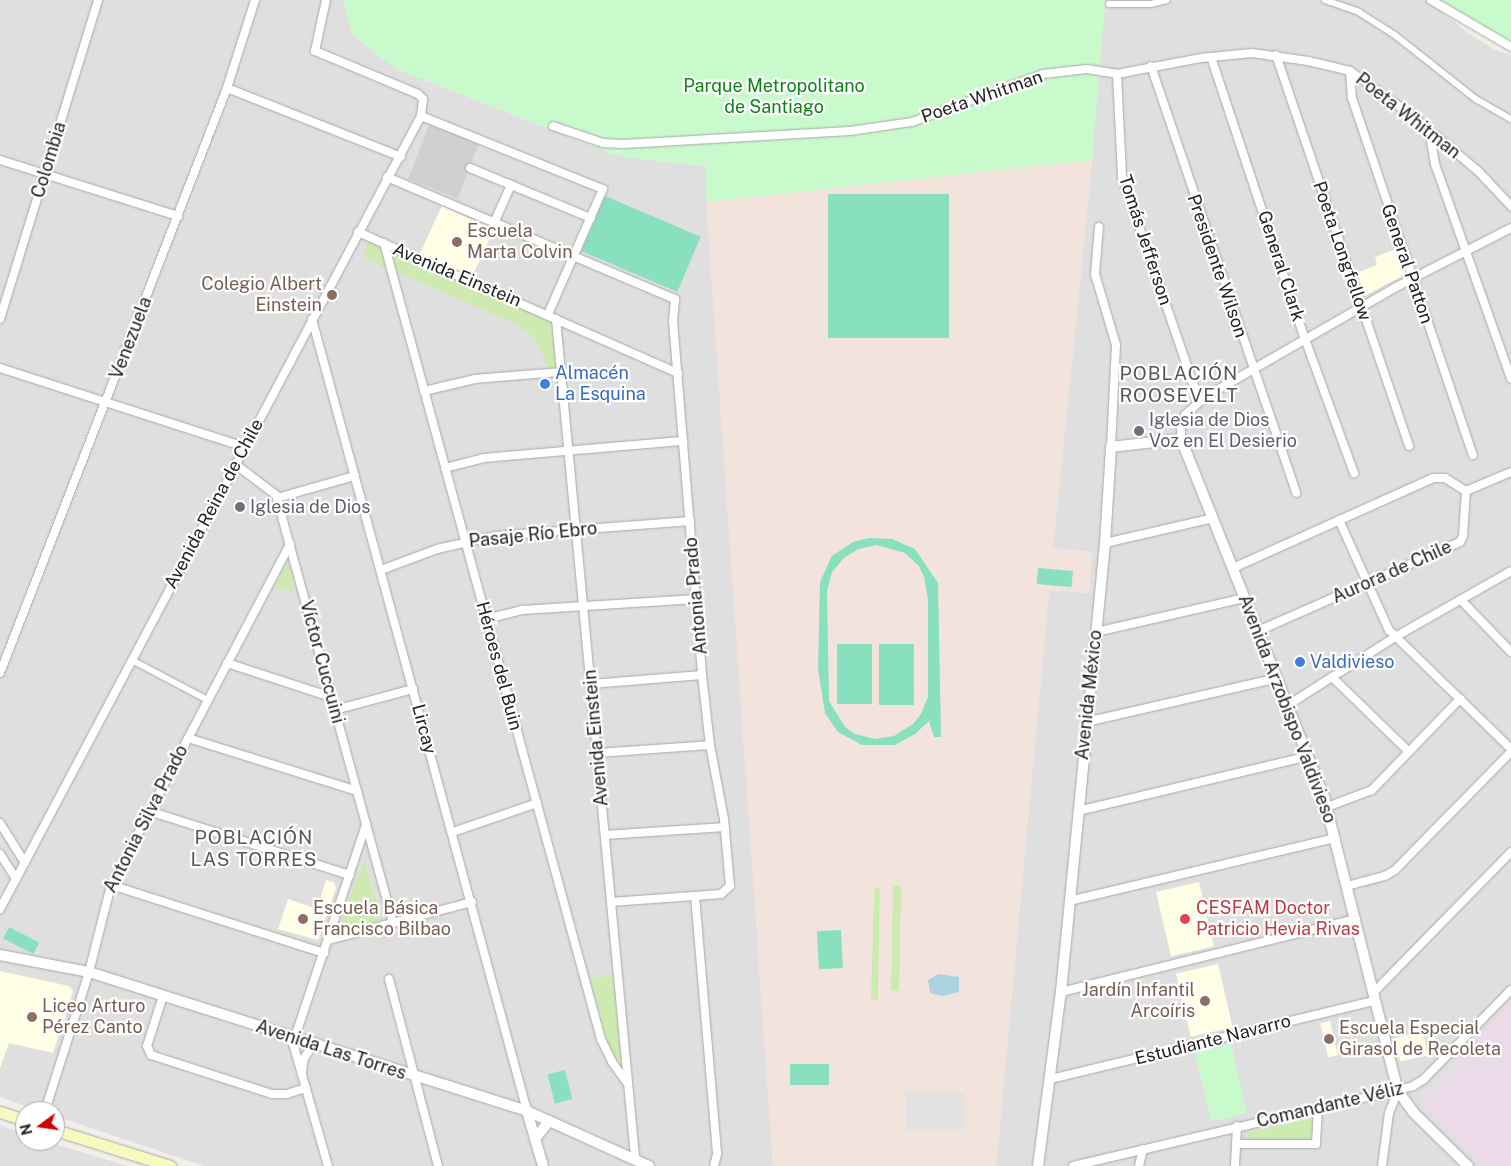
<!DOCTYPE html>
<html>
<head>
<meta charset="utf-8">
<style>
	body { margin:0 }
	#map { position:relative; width:1511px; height:1166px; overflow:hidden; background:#f2efe9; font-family:"Public Sans",sans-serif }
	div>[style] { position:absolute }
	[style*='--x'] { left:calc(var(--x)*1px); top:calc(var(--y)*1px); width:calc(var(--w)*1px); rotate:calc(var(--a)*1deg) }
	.residential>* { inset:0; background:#e0dfdf }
	.industrial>* { inset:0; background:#ebdbe8 }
	.education>* { inset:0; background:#ffffe5; transform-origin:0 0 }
	.religious>* { inset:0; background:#d0d0d0; transform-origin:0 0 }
	.military>* { inset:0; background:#f3e3dd }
	.grass>* { inset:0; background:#cdebb0; transform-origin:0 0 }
	.park>* { inset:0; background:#c8facc; transform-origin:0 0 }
	.pitch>* { inset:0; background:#88e0be; transform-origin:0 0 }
	.parking>* { inset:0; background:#e2e2e2; transform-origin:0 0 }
	.water>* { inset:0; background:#aad3df }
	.roads { filter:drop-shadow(0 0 1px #a9a9a9) drop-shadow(0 0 1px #a9a9a9) }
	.pedestrian>* { height:5.5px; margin:-2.75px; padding:0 2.75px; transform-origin:2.75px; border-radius:2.75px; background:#fff }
	.minor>* { height:8px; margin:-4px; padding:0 4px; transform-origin:4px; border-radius:4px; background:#fff }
	.tertiary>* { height:10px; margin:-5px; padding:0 5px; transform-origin:5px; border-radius:5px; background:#fff }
	.secondary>* { height:11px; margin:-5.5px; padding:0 5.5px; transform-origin:5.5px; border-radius:5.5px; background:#f7fabf }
	.dots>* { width:14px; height:14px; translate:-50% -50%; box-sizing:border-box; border:2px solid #fff; border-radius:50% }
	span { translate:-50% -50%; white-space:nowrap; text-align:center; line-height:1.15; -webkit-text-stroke:4.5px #fff; paint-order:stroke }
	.park-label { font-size:18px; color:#0c8416 }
	.street-label { font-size:18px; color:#222 }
	.education-label { font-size:18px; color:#785e54 }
	.left { translate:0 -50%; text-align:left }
	.right { translate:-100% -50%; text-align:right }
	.shop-label { font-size:18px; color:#366cbe }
	.worship-label { font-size:18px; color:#5b616d }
	.health-label { font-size:18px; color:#be3a42 }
	.neighbourhood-label { font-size:19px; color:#555; letter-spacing:1px }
	.north { position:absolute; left:15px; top:1101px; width:50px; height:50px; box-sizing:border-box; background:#fff; border:1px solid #a7a7a7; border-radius:50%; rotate:256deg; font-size:14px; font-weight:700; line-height:20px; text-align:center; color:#222 }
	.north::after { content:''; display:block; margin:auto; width:18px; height:22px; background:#d40000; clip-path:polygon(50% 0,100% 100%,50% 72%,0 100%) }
</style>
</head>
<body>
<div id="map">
	<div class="residential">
		<i style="clip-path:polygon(0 0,344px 0,353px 35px,394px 68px,611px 153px,630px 158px,705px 166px,773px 1166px,204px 1166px,55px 1116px,55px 1111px,40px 1111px,0 1097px)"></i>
		<i style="clip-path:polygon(1105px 0,1428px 0,1468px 33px,1495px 50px,1511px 55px,1511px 1166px,996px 1166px,1049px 590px,1089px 593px,1092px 552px,1053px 548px,1092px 160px)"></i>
		<i style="clip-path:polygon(0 1125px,25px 1134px,25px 1141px,46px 1141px,127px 1166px,0 1166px)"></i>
	</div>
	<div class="industrial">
		<i style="clip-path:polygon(1511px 1002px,1511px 1166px,1481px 1166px,1418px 1102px)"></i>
	</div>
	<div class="education">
		<i style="left:442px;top:206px;width:57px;height:52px;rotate:25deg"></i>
		<i style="clip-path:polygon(1399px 248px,1408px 273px,1364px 296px,1357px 273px,1377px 265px,1375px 257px)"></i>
		<i style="clip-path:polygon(326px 880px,334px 882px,336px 888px,318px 940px,278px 929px,288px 899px,317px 909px)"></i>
		<i style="left:1199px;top:882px;width:66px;height:44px;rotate:77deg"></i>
		<i style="left:1218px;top:964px;width:65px;height:43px;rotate:77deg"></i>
		<i style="clip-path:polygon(0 971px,69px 986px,73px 991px,53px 1053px,9px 1043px,0 1068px)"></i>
		<i style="left:1330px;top:1021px;width:35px;height:10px;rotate:77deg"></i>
		<i style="left:1423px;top:1032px;width:24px;height:28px;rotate:78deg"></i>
	</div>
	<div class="religious">
		<i style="left:429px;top:125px;width:53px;height:58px;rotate:21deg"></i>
	</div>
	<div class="military">
		<i style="clip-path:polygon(1092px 160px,1053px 548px,1092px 552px,1089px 593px,1049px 590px,996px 1166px,773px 1166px,706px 202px)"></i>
	</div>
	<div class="grass">
		<i style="clip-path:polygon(368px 238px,546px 318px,551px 325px,556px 369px,548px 369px,536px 341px,520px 326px,364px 258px)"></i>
		<i style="clip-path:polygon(286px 565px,289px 565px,294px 589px,274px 589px)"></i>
		<i style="clip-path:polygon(364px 859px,381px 914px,378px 921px,344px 930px,340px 923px)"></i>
		<i style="left:901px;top:886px;width:105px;height:8px;rotate:91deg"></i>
		<i style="clip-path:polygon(874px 887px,880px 889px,878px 1000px,871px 1000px)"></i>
		<i style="clip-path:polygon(613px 975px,622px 1065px,609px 1049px,591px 978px)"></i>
		<i style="clip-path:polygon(1315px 1117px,1314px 1141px,1245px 1141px,1247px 1133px)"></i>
	</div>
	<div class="park">
		<i style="clip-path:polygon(343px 0,1105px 0,1092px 160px,706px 202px,705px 166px,630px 158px,611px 153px,394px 68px,353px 35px)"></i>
		<i style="clip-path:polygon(1438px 0,1511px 0,1511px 43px)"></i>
		<i style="left:1231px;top:1044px;width:71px;height:37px;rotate:77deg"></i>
	</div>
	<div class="pitch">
		<i style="left:949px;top:194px;width:144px;height:121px;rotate:90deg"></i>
		<i style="left:605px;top:196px;width:104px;height:60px;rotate:23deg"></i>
		<i style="clip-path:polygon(evenodd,869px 538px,892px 539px,915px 549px,938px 583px,941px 737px,934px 737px,929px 721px,915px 734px,895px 745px,862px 745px,838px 732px,825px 713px,818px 669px,820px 582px,832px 556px,853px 542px,869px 538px,877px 545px,905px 553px,919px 566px,924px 577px,928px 599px,928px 697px,921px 714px,913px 724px,894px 736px,875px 739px,855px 734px,845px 727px,829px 701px,827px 591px,832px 572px,844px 558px,858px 549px,877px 545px)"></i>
		<i style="left:1038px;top:568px;width:35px;height:16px;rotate:5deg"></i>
		<i style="left:837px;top:644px;width:35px;height:60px"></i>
		<i style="left:879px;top:644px;width:35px;height:61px"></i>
		<i style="left:9px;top:927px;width:34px;height:13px;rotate:27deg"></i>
		<i style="left:841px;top:930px;width:38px;height:24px;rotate:87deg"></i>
		<i style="left:790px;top:1064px;width:39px;height:21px"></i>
		<i style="left:565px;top:1070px;width:30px;height:18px;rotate:76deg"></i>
	</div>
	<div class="parking">
		<i style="left:906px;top:1092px;width:58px;height:38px;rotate:1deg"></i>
	</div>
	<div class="water">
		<i style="clip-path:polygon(938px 974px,959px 977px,959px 992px,942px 996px,930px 993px,928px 980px)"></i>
	</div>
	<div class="roads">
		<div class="pedestrian">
			<i style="--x:1325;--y:0;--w:36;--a:19"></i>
			<i style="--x:1359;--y:12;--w:43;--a:32.6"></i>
			<i style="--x:1395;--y:35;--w:103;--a:38.3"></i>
			<i style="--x:1476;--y:99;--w:40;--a:29.7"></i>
			<i style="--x:1109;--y:4;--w:42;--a:0"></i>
			<i style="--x:1151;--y:4;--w:16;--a:-14"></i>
			<i style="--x:132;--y:660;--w:86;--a:27.8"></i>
		</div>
		<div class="minor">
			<i style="--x:1431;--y:0;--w:93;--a:30.4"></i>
			<i style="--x:1276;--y:55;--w:413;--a:71.2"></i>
			<i style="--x:1211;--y:57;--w:297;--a:71.6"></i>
			<i style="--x:1305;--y:339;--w:143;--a:69.9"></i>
			<i style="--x:1151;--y:66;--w:451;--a:71.2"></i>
			<i style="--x:1350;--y:71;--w:27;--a:86"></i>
			<i style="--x:1352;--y:98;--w:377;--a:71.3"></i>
			<i style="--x:1117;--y:74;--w:103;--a:87.2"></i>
			<i style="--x:1122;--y:177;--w:237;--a:71"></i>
			<i style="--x:227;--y:88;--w:187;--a:21.6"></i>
			<i style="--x:421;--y:116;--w:196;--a:21.9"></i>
			<i style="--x:603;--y:189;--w:137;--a:113.7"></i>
			<i style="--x:553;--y:126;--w:53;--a:18.8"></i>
			<i style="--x:603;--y:143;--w:21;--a:3"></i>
			<i style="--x:624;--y:144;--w:226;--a:-3.3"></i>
			<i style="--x:850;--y:131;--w:63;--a:-8.3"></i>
			<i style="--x:912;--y:122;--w:140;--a:-20.1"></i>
			<i style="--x:1043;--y:74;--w:44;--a:-6.5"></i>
			<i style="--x:1087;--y:69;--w:30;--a:9"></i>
			<i style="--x:1117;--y:74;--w:86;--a:-10.8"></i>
			<i style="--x:1201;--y:58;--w:51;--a:-5.6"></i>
			<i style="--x:1252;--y:53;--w:57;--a:8.1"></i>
			<i style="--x:1308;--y:61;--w:43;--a:13.4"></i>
			<i style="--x:1350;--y:71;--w:79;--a:35.7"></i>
			<i style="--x:1414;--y:117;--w:85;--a:40.2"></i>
			<i style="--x:1479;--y:172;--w:47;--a:46.7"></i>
			<i style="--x:1429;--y:130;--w:35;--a:80"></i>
			<i style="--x:1435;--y:164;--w:228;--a:70.5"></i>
			<i style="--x:0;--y:160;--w:187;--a:17.5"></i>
			<i style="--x:470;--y:168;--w:131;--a:22.5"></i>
			<i style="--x:387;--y:177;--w:313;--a:23"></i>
			<i style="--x:675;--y:299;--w:22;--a:95"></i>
			<i style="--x:673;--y:321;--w:355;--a:85.3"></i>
			<i style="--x:702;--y:675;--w:70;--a:83.5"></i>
			<i style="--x:710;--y:745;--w:75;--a:79.3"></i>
			<i style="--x:724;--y:819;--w:67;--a:84.9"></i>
			<i style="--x:730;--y:886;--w:12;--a:138"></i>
			<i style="--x:721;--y:894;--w:110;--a:175.8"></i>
			<i style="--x:494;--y:223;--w:42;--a:-65.9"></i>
			<i style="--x:1099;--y:227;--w:47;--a:94.9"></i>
			<i style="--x:1095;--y:274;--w:74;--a:73.5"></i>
			<i style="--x:1116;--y:345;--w:102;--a:92.8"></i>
			<i style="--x:358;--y:232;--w:350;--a:23.8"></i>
			<i style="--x:384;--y:243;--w:825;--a:74.75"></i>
			<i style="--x:601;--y:1039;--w:25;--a:64"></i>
			<i style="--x:612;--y:1062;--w:26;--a:54"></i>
			<i style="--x:0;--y:319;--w:334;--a:-72.9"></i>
			<i style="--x:312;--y:319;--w:821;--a:74.81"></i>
			<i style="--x:556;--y:319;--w:842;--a:84.61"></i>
			<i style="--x:0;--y:368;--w:256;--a:17.9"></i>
			<i style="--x:424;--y:391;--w:52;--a:-13.2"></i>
			<i style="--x:475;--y:379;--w:86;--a:-4.7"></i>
			<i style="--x:1181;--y:439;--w:14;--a:-90"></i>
			<i style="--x:1181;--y:425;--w:11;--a:-68"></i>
			<i style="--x:1185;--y:415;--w:27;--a:-42"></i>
			<i style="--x:1205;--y:397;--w:225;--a:-29.9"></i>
			<i style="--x:1400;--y:285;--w:125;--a:-27.2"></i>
			<i style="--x:235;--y:464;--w:51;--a:37.1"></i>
			<i style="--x:276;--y:495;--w:444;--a:74.7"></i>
			<i style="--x:445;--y:468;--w:40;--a:-14.4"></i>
			<i style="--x:484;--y:458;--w:200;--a:-4.9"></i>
			<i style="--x:1466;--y:491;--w:49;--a:-22.9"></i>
			<i style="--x:277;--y:498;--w:81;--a:-15.8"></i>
			<i style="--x:1339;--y:520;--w:121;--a:65.6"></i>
			<i style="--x:1389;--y:630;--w:170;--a:44.3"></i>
			<i style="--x:1105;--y:543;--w:111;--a:-13"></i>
			<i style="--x:1233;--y:568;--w:219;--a:-24.2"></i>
			<i style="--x:1433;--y:478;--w:12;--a:0"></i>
			<i style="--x:1445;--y:478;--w:25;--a:32"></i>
			<i style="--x:381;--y:570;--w:60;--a:-20.6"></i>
			<i style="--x:437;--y:549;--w:59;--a:-12.6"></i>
			<i style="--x:495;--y:536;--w:196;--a:-4.4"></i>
			<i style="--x:1461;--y:600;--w:72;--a:46.1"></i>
			<i style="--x:486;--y:619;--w:37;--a:-14"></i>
			<i style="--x:522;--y:610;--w:174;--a:-3.6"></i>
			<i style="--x:1258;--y:631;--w:221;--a:-23.8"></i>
			<i style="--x:1460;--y:542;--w:7;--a:-63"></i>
			<i style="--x:1463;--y:536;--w:45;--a:-86.2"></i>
			<i style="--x:1096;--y:632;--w:153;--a:-12.9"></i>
			<i style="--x:227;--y:663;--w:109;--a:18.1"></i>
			<i style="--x:0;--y:673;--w:627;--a:-68.79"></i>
			<i style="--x:227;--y:88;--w:92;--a:-72.3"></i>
			<i style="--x:1332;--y:677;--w:107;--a:44.2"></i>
			<i style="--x:591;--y:684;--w:111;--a:-4.6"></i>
			<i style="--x:1288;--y:705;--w:127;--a:-32.4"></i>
			<i style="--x:1395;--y:637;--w:133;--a:-29.6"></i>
			<i style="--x:335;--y:710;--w:81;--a:-15.1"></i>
			<i style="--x:1086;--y:722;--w:197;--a:-12.9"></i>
			<i style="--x:188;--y:738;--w:177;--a:17.4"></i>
			<i style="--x:597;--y:753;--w:113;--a:-4"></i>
			<i style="--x:1327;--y:807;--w:48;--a:-20.7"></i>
			<i style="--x:1372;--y:790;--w:127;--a:-46"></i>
			<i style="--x:149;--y:811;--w:211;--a:17.7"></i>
			<i style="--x:1078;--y:811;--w:236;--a:-13.4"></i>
			<i style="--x:0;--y:823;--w:47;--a:58"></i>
			<i style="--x:453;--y:832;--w:89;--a:-19"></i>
			<i style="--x:605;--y:835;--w:120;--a:-3.8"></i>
			<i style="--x:0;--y:854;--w:30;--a:57"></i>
			<i style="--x:111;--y:885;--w:224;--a:17.7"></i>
			<i style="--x:1347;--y:886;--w:39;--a:-15"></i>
			<i style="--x:1385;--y:876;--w:12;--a:-31"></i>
			<i style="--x:1395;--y:870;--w:165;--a:-45.5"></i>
			<i style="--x:695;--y:896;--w:259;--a:85.1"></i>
			<i style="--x:717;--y:1154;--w:12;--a:104"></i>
			<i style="--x:1069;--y:901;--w:274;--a:-13.3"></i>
			<i style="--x:0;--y:909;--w:898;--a:-62.04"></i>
			<i style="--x:421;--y:116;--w:17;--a:-83"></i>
			<i style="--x:423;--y:99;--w:7;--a:-135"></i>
			<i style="--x:418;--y:94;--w:112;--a:-157.3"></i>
			<i style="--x:315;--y:51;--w:52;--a:-77.8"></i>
			<i style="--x:328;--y:940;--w:149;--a:-14.8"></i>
			<i style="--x:389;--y:979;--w:193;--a:75.3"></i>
			<i style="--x:1061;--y:992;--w:304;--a:-13.9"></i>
			<i style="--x:1373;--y:993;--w:197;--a:-45.6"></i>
			<i style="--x:163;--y:996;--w:52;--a:107.7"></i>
			<i style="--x:147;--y:1046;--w:10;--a:66"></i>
			<i style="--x:151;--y:1055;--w:127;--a:17.9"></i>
			<i style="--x:272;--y:1094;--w:15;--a:0"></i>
			<i style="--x:287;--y:1094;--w:20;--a:-18"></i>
			<i style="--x:302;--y:1071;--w:13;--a:-81"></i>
			<i style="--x:304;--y:1058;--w:17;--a:-54"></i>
			<i style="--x:1051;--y:1079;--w:332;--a:-13.6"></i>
			<i style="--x:45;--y:1111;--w:146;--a:-72.4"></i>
			<i style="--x:89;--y:972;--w:90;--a:-75.8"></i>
			<i style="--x:111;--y:885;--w:385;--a:-62.3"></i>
			<i style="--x:1238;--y:1144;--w:78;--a:0"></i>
			<i style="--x:1316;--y:1144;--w:37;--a:-87"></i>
			<i style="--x:328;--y:1166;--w:128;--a:-105.9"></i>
			<i style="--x:293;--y:1043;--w:230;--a:-71.5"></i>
			<i style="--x:1073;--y:1166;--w:349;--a:-13.2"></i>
			<i style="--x:1413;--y:1086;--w:13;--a:-32"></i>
			<i style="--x:1424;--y:1079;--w:124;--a:-45.7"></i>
			<i style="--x:1139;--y:1166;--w:17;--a:-77"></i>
			<i style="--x:1235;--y:1166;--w:40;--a:-87.1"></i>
			<i style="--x:1382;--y:1166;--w:53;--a:-82.5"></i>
			<i style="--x:1389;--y:1113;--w:24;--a:-68"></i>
		</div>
		<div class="tertiary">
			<i style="--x:0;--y:955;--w:91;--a:10.8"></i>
			<i style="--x:89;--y:972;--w:460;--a:17.6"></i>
			<i style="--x:527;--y:1111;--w:134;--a:24.3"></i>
			<i style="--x:527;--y:1111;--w:57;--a:73.8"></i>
			<i style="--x:535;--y:1139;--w:23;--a:-52"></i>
			<i style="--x:1038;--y:1166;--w:176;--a:-82.5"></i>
			<i style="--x:1061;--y:992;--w:451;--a:-84.4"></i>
			<i style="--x:1105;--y:543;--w:96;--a:-86.4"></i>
			<i style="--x:1111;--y:447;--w:70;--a:-6.5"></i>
			<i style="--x:1181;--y:439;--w:386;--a:68.2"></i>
			<i style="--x:1324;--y:797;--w:303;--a:75.9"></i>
			<i style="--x:1398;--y:1091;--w:26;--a:54"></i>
			<i style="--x:1413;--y:1112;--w:77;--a:44.5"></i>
		</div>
		<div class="secondary">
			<i style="--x:0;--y:1112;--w:26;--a:18"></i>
			<i style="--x:55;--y:1130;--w:121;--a:17.4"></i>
		</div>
	</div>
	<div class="dots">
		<i style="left:457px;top:242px;background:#8d6e63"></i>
		<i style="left:332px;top:295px;background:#8d6e63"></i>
		<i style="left:545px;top:384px;background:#3f7fe0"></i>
		<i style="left:1139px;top:431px;background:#6b7280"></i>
		<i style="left:240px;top:507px;background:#6b7280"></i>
		<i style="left:1300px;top:662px;background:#3f7fe0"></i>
		<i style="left:303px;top:919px;background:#8d6e63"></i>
		<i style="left:1185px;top:919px;background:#e0444e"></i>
		<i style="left:1205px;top:1001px;background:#8d6e63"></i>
		<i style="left:32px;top:1017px;background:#8d6e63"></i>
		<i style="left:1329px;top:1039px;background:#8d6e63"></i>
	</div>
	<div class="park-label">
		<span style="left:774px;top:97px">Parque Metropolitano<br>de Santiago</span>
	</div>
	<div class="street-label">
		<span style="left:982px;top:97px;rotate:-19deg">Poeta Whitman</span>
		<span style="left:1408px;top:116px;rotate:38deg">Poeta Whitman</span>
		<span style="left:49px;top:160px;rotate:-73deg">Colombia</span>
		<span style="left:1145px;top:240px;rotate:72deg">Tomás Jefferson</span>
		<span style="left:1342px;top:251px;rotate:71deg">Poeta Longfellow</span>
		<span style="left:1407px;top:264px;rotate:71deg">General Patton</span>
		<span style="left:1217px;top:266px;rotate:71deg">Presidente Wilson</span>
		<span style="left:1281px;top:266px;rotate:72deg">General Clark</span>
		<span style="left:457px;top:275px;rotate:23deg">Avenida Einstein</span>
		<span style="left:131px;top:338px;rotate:-69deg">Venezuela</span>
		<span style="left:214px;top:504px;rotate:-62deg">Avenida Reina de Chile</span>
		<span style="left:533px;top:535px;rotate:-6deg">Pasaje Río Ebro</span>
		<span style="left:1392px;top:572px;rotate:-24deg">Aurora de Chile</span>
		<span style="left:696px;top:596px;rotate:-95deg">Antonia Prado</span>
		<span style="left:322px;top:662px;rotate:75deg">Víctor Cuccuini</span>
		<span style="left:499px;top:666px;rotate:75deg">Héroes del Buin</span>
		<span style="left:1089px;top:695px;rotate:-84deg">Avenida México</span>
		<span style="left:1287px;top:709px;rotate:69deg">Avenida Arzobispo Valdivieso</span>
		<span style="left:424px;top:729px;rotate:75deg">Lircay</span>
		<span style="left:596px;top:738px;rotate:-95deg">Avenida Einstein</span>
		<span style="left:146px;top:819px;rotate:-63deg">Antonia Silva Prado</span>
		<span style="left:1213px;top:1040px;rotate:-14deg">Estudiante Navarro</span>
		<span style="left:331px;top:1050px;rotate:18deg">Avenida Las Torres</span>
		<span style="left:1330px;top:1105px;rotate:-13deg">Comandante Véliz</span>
	</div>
	<div class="education-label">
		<span class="left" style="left:467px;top:242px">Escuela<br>Marta Colvin</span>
		<span class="right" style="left:322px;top:295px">Colegio Albert<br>Einstein</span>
		<span class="left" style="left:313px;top:919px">Escuela Básica<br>Francisco Bilbao</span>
		<span class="right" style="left:1195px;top:1001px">Jardín Infantil<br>Arcoíris</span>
		<span class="left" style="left:42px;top:1017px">Liceo Arturo<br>Pérez Canto</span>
		<span class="left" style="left:1339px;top:1039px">Escuela Especial<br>Girasol de Recoleta</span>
	</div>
	<div class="shop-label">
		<span class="left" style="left:555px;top:384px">Almacén<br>La Esquina</span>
		<span class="left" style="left:1310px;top:662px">Valdivieso</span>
	</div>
	<div class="worship-label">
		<span class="left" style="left:1149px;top:431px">Iglesia de Dios<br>Voz en El Desierio</span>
		<span class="left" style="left:250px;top:507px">Iglesia de Dios</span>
	</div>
	<div class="health-label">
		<span class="left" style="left:1196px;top:919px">CESFAM Doctor<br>Patricio Hevia Rivas</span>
	</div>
	<div class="neighbourhood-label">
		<span style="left:1179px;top:385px">POBLACIÓN<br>ROOSEVELT</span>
		<span style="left:254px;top:849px">POBLACIÓN<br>LAS TORRES</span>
	</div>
	<div class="north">N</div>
</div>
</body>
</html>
